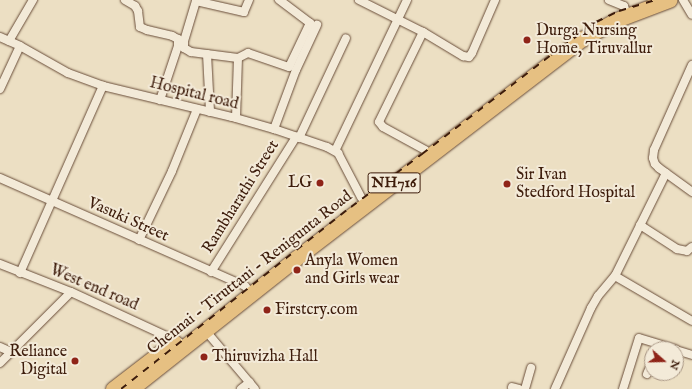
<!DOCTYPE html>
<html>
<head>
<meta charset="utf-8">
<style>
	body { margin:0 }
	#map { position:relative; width:692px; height:389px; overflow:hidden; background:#ecdfc3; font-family:"IM FELL English",serif }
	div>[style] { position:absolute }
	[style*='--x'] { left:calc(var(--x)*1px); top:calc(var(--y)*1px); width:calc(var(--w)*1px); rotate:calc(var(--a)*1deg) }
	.roads { filter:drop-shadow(0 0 1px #694d39) drop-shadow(0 0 1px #694d39) }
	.street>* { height:8px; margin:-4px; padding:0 4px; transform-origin:4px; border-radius:4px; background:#f3ead8 }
	.highway>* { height:15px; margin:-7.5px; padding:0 7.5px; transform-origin:7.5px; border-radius:7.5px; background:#e6c082 }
	.rail>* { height:2px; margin-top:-1px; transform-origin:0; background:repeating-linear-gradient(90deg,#3d1c0b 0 7px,transparent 0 14px) }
	.dots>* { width:11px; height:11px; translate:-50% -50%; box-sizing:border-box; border:2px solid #f3ead8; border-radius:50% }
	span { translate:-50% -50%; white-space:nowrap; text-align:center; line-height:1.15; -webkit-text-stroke:4px #f3ead8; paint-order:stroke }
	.shield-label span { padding:1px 3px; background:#f3ead8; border:1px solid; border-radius:3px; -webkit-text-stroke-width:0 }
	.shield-label { font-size:15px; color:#3d1c0b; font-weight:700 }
	.poi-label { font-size:16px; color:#3d1c0b }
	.left { translate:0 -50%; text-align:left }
	.right { translate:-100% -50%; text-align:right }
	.street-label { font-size:16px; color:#3d1c0b }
	.north { position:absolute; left:644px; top:341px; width:40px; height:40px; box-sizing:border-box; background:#f3ead8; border:1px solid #aa9886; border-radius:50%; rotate:110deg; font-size:11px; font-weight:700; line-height:16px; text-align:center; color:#3d1c0b }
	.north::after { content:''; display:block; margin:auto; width:14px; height:18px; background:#8f2418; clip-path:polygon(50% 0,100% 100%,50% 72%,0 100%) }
</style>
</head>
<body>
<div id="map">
	<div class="roads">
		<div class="street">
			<i style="--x:125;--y:0;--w:12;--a:31"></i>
			<i style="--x:135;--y:6;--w:6;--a:59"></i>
			<i style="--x:138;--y:11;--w:16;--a:83"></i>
			<i style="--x:140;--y:27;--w:8;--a:23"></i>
			<i style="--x:147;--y:30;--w:26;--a:13"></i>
			<i style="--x:172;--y:36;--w:7;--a:27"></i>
			<i style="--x:178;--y:39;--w:7;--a:90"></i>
			<i style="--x:178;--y:46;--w:57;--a:108.4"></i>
			<i style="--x:249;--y:0;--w:13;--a:113"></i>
			<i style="--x:244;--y:12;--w:49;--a:-167.1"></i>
			<i style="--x:196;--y:1;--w:42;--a:106.7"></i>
			<i style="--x:184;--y:41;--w:7;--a:90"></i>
			<i style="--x:184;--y:48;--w:8;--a:30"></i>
			<i style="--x:191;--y:52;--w:47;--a:7.3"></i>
			<i style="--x:238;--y:58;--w:11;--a:-27"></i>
			<i style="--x:248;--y:53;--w:43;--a:18.9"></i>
			<i style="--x:289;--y:67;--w:49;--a:-64.5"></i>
			<i style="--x:310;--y:23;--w:39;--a:-143"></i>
			<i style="--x:359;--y:0;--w:72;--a:26.6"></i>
			<i style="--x:423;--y:32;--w:47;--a:31"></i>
			<i style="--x:463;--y:56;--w:6;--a:9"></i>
			<i style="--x:469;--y:57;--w:5;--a:-53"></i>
			<i style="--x:472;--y:53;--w:58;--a:-66.5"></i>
			<i style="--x:609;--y:0;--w:16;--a:22"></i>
			<i style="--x:624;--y:6;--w:9;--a:72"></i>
			<i style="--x:683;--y:0;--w:17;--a:59"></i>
			<i style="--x:423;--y:32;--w:100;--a:116.1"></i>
			<i style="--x:379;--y:122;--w:6;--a:51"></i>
			<i style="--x:383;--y:127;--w:48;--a:28.7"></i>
			<i style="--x:0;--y:37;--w:22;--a:24"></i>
			<i style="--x:20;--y:46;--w:55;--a:29.4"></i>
			<i style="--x:68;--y:73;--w:37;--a:20"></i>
			<i style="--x:103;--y:86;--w:133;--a:13.5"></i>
			<i style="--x:232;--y:117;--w:44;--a:15.9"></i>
			<i style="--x:274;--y:129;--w:56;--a:18.8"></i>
			<i style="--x:327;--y:147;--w:13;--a:29"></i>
			<i style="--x:338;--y:153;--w:50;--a:62.4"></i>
			<i style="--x:9;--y:41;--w:48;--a:-59.7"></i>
			<i style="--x:207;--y:54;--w:58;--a:87"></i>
			<i style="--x:692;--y:65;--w:93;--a:114.1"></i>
			<i style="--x:654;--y:150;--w:8;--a:97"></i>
			<i style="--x:653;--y:158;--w:6;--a:72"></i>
			<i style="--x:655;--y:164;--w:6;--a:45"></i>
			<i style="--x:659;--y:168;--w:41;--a:36"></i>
			<i style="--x:0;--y:89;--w:47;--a:-65.1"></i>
			<i style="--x:236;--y:118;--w:60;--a:-88.1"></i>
			<i style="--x:274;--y:129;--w:63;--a:-69.6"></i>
			<i style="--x:296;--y:70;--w:50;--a:-65"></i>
			<i style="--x:299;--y:138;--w:110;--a:-64.8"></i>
			<i style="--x:335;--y:151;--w:167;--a:-64.5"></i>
			<i style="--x:666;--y:173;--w:115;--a:116.3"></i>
			<i style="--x:615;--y:276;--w:89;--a:30.3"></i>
			<i style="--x:0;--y:178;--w:268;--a:23.8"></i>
			<i style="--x:245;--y:286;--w:11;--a:49"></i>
			<i style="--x:640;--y:225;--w:44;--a:33"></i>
			<i style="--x:677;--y:249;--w:10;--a:11"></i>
			<i style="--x:687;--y:251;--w:6;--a:-39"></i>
			<i style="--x:139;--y:240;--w:76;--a:-64.4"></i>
			<i style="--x:172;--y:171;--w:67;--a:-68"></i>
			<i style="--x:0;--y:264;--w:76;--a:21.5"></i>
			<i style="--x:71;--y:292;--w:119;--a:24.8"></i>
			<i style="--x:211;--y:272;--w:160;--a:-57.8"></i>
			<i style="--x:20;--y:273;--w:205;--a:-66.1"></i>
			<i style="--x:205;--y:330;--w:77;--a:49.7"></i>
			<i style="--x:0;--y:347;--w:12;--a:24"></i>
			<i style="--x:676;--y:350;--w:17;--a:17"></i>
			<i style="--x:0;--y:363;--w:100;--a:-45"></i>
			<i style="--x:647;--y:374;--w:13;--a:-67"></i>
			<i style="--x:512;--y:387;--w:7;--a:16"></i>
			<i style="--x:241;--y:389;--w:11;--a:-38"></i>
			<i style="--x:525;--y:389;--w:22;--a:-74"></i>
			<i style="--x:555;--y:389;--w:89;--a:-66"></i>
			<i style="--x:591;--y:308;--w:14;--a:-60"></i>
			<i style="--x:598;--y:296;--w:26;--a:-50"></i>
			<i style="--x:623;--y:389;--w:53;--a:-72.6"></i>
			<i style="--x:639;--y:338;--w:38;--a:17"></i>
		</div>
		<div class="highway">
			<i style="--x:113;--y:389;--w:77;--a:-37.6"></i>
			<i style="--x:131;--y:389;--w:209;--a:-38.4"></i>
			<i style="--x:295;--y:259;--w:362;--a:-37.5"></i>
			<i style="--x:582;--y:39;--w:39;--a:-29"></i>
			<i style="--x:616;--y:20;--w:57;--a:-20.7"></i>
		</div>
	</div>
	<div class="rail">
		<i style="--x:121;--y:389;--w:293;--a:-38.4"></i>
		<i style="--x:351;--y:207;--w:89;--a:-36.7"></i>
		<i style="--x:422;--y:154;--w:163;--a:-37.5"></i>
		<i style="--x:551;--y:55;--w:56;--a:-36.3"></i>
		<i style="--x:596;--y:22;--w:25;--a:-26"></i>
		<i style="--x:619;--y:11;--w:37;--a:-17"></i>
	</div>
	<div class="dots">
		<i style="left:527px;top:40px;background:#8f2418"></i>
		<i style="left:320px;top:183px;background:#8f2418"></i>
		<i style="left:507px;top:184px;background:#8f2418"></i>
		<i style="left:297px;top:270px;background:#8f2418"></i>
		<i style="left:267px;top:310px;background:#8f2418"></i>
		<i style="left:204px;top:357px;background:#8f2418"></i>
		<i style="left:75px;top:361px;background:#8f2418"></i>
	</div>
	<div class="shield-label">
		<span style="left:394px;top:183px">NH716</span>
	</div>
	<div class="poi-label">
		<span class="left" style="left:536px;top:40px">Durga Nursing<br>Home, Tiruvallur</span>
		<span class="left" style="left:516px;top:184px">Sir Ivan<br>Stedford Hospital</span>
		<span class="right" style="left:312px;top:183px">LG</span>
		<span class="left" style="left:305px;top:270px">Anyla Women<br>and Girls wear</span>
		<span class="left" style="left:275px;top:310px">Firstcry.com</span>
		<span class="right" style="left:67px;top:361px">Reliance<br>Digital</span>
		<span class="left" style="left:212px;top:357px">Thiruvizha Hall</span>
	</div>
	<div class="street-label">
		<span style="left:194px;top:94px;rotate:14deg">Hospital road</span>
		<span style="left:241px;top:197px;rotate:-58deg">Rambharathi Street</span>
		<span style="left:128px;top:220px;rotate:24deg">Vasuki Street</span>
		<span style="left:250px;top:273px;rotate:-38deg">Chennai - Tiruttani - Renigunta Road</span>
		<span style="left:94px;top:288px;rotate:23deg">West end road</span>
	</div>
	<div class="north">N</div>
</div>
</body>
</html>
